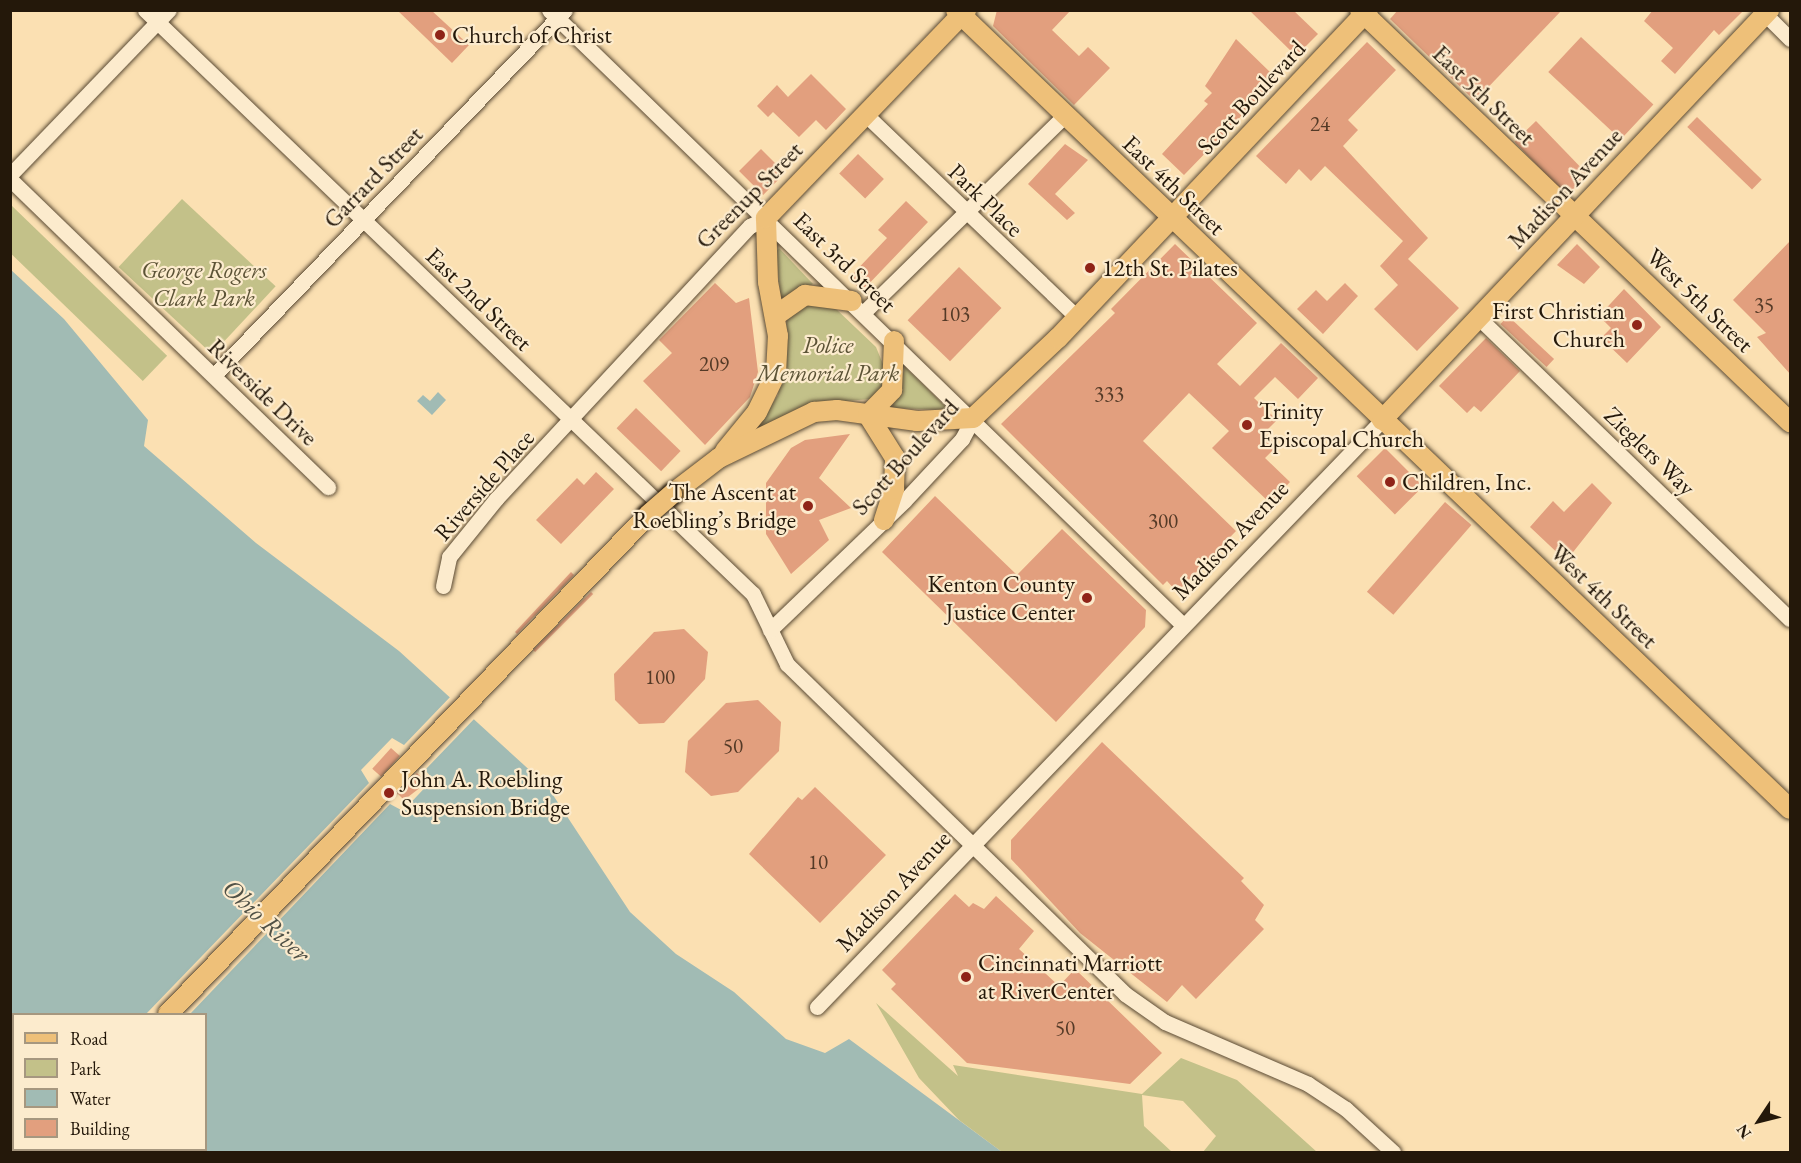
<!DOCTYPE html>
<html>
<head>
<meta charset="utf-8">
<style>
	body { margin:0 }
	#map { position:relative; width:1801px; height:1163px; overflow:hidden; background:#fbe0b2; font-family:"EB Garamond",serif }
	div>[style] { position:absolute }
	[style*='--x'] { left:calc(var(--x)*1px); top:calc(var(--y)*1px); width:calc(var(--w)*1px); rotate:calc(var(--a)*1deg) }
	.green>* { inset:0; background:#c3c189; transform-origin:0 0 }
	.water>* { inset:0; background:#a1bbb4 }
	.pier>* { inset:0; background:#fbe0b2 }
	.building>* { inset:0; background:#e29f7e; transform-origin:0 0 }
	.roads { filter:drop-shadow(0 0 2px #5a4a34) drop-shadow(0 0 2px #5a4a34) }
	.minor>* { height:15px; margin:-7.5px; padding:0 7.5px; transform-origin:7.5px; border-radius:7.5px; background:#fcebcd }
	.major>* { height:20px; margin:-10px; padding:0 10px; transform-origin:10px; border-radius:10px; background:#eec079 }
	.bridges { filter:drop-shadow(0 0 2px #24180a) drop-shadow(0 0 2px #24180a) }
	.major-bridge>* { height:20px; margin:-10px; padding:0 10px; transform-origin:10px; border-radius:10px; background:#eec079 }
	.dots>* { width:16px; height:16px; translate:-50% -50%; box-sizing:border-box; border:3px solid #fcebcd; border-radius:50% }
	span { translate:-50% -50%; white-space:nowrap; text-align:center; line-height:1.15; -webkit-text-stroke:4.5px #fcebcd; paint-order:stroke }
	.number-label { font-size:21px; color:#543a27 }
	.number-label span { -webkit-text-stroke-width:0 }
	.poi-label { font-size:24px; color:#24180a }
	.left { translate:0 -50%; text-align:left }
	.right { translate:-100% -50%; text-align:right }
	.street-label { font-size:24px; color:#24180a }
	.park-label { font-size:24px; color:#5c5336; font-style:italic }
	.water-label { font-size:26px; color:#505146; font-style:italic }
	.frame { position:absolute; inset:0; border:12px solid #24180a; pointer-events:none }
	.legend { position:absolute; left:12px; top:1013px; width:195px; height:138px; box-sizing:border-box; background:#fcebcd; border:2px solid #a6977f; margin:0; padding:8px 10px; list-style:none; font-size:18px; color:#24180a }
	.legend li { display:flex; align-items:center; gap:12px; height:30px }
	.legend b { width:30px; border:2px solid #a6977f }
	.north { position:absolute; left:1729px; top:1091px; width:60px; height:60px; -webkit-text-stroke:4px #fcebcd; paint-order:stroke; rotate:235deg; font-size:16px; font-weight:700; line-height:24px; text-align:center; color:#24180a }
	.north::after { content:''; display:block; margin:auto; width:21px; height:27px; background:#24180a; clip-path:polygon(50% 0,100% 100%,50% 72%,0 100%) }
</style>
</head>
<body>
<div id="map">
	<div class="green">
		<i style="left:182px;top:199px;width:128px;height:93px;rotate:43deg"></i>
		<i style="left:11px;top:205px;width:217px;height:35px;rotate:44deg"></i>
		<i style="clip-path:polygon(779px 248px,813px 284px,781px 302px,776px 252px)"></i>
		<i style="clip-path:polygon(806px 303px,835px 308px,876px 347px,889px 379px,871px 399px,809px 404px,755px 430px,778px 395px,787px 320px)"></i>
		<i style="clip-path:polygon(905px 367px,945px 406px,947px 410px,892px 408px)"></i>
		<i style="clip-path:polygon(876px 1003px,958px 1076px,953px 1065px,1142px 1094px,1181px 1058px,1237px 1080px,1317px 1152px,1203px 1152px,1216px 1136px,1183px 1101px,1142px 1095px,1144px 1126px,1172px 1152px,1002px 1152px,959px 1120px,919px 1078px)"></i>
	</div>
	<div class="water">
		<i style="clip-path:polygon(evenodd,10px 269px,64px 319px,148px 420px,144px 446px,256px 543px,399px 651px,547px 786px,630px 912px,676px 954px,734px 992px,786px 1039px,825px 1053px,849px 1039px,1002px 1152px,11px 1152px,10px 269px,14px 1014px,206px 1014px,206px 1150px,14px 1150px,14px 1014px)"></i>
		<i style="clip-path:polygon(438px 392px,446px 400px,432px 415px,417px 401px,423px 395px,430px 401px)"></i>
	</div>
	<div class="pier">
		<i style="clip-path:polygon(452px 695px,476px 717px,425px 770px,433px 779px,403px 811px,390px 804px,190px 1014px,146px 1014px,369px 783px,361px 770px,392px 738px,404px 745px)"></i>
	</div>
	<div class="building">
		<i style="clip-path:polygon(397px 10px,431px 10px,469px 45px,452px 63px)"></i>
		<i style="clip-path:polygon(997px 10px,1071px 10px,1052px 30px,1079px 56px,1088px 47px,1110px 68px,1074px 105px,993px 26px)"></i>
		<i style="clip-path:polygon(1249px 10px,1293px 10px,1318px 34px,1296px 56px)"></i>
		<i style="clip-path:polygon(1398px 10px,1562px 10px,1475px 101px,1390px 19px)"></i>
		<i style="clip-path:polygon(1653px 10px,1744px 10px,1719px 35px,1714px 30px,1675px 74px,1661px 61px,1673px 48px,1644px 21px)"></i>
		<i style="left:1581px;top:37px;width:99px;height:48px;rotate:43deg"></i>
		<i style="clip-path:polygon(1236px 39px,1277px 79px,1184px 175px,1162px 154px,1208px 104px,1204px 101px,1212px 93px,1205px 86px)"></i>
		<i style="clip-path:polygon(1367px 42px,1396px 70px,1348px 120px,1358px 130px,1343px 146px,1428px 238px,1408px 259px,1459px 308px,1417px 351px,1374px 309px,1398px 285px,1380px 266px,1403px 241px,1325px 166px,1311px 181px,1299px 169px,1286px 184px,1256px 156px)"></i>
		<i style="clip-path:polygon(811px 74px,846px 109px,826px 130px,816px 120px,799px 137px,773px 112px,768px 117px,757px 106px,777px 85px,788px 97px)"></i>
		<i style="left:1697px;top:117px;width:90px;height:14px;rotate:44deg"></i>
		<i style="left:1536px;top:121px;width:75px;height:30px;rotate:46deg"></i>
		<i style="clip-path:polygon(1065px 144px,1088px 160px,1055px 194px,1075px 213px,1067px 220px,1028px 184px)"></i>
		<i style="left:761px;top:149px;width:34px;height:31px;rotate:45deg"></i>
		<i style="left:858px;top:154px;width:36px;height:27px;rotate:44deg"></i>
		<i style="clip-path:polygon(906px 201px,928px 222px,862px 291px,849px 278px,887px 238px,878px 230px)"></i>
		<i style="clip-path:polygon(1791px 240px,1791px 375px,1757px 337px,1766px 333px,1733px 300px)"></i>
		<i style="clip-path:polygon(1175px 244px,1257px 323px,1217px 364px,1240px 386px,1281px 343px,1318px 378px,1298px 399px,1275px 377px,1254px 398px,1277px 420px,1264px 433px,1277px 446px,1265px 458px,1290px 482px,1270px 503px,1212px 448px,1229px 431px,1189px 393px,1143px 441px,1236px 531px,1177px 592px,1167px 581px,1163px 585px,1001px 424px,1115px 313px,1111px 309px)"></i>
		<i style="clip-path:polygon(1577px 244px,1600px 267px,1584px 284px,1557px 265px)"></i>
		<i style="left:959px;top:267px;width:59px;height:74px;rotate:44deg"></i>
		<i style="clip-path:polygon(715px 283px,736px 303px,749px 298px,758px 372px,750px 397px,705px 445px,643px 381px,672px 353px,659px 340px)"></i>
		<i style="clip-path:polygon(1345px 283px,1358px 296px,1323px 334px,1297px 309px,1316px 290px,1327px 301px)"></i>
		<i style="clip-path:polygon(1624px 289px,1661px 327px,1627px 363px,1601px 338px,1611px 328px,1599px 316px)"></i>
		<i style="left:1508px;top:316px;width:63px;height:11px;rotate:43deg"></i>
		<i style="clip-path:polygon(1486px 338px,1520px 371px,1481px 412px,1474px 406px,1467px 413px,1439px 386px)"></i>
		<i style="left:636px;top:408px;width:62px;height:28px;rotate:44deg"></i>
		<i style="clip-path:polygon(850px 434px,819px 478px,851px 508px,819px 520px,829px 540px,791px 574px,766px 534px,766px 483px,791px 448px,805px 440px)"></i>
		<i style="left:1385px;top:448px;width:54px;height:40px;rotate:45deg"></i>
		<i style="clip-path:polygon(596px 472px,614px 489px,561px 544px,536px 520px,577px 478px,584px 485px)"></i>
		<i style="clip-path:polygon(1592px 483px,1612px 503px,1566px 561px,1530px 527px,1553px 501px,1564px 512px)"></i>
		<i style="clip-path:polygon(935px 496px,1017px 575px,1062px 529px,1146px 610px,1145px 627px,1056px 722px,882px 552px)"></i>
		<i style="left:1445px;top:502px;width:35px;height:119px;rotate:41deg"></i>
		<i style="clip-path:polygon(571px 572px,574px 575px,517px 634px,515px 632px)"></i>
		<i style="left:591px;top:592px;width:3px;height:82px;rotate:45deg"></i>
		<i style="clip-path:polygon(684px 629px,708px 652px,705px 679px,664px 723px,639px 724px,615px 700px,614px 674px,654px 632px)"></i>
		<i style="clip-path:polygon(758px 700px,781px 722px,779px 751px,738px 792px,711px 796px,685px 772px,688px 741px,726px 703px)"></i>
		<i style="clip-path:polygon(1102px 742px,1244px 878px,1241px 881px,1264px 905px,1255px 920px,1264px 929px,1196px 999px,1182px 985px,1167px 1002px,1080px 933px,1011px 859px,1011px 840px)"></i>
		<i style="left:391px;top:748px;width:12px;height:28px;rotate:42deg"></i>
		<i style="clip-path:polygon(417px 773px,424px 780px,421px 787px,404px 800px,397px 793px)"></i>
		<i style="clip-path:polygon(815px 787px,886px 855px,820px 923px,749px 854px,798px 797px,802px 800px)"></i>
		<i style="clip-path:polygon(955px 894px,969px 907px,973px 903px,984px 909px,996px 896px,1034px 931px,1019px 949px,1059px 986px,1075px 969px,1162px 1053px,1130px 1084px,967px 1063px,891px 989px,896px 984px,882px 970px)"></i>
	</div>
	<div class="roads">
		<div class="minor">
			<i style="--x:145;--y:10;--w:843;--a:43.85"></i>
			<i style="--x:753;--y:594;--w:78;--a:64.1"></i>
			<i style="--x:787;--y:664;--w:472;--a:44.3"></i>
			<i style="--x:1125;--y:994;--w:49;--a:35"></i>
			<i style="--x:1165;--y:1022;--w:156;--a:23.4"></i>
			<i style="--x:1308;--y:1084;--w:45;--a:33.3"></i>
			<i style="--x:1346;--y:1109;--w:64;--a:42.5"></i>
			<i style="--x:549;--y:10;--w:883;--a:44.13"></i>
			<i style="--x:1761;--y:10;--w:41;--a:45"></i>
			<i style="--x:864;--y:113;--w:296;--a:43.8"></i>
			<i style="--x:10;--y:175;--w:229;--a:-46.1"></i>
			<i style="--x:10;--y:179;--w:443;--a:44.1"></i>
			<i style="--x:864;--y:312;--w:281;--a:-44.4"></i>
			<i style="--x:1478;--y:317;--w:434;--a:44.1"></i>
			<i style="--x:214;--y:375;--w:506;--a:-46.12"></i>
			<i style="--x:443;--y:586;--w:30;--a:-78"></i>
			<i style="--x:449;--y:557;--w:75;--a:-51"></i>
			<i style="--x:496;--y:499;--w:373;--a:-47.1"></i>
			<i style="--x:750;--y:226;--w:18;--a:-27"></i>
			<i style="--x:770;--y:630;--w:186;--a:-43.9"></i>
			<i style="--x:904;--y:501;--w:85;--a:-46.9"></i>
			<i style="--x:962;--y:439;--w:24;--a:-62"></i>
			<i style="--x:817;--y:1007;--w:815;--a:-46.09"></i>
		</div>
		<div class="major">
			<i style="--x:956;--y:10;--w:1155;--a:43.77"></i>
			<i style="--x:1360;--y:10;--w:596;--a:43.78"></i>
			<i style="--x:775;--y:316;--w:37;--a:-35"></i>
			<i style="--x:805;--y:295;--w:47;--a:7.3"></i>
			<i style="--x:1382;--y:420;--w:564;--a:-46.65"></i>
			<i style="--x:725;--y:451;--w:50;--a:-50.6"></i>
			<i style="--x:757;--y:412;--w:43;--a:-64"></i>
			<i style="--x:776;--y:373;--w:37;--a:-87"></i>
			<i style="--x:778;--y:336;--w:55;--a:-100.5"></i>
			<i style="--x:768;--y:282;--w:64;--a:-91.8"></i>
			<i style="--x:766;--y:218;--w:289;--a:-46.1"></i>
			<i style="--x:672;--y:494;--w:59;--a:-37.5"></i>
			<i style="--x:719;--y:458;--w:106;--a:-25.8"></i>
			<i style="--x:814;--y:412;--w:23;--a:-5"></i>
			<i style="--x:837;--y:410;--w:81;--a:7.8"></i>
			<i style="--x:917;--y:421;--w:56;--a:-3.1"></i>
			<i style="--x:973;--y:418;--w:117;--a:-43.3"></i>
			<i style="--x:1058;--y:338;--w:451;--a:-46.6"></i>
			<i style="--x:884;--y:520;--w:33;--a:-72"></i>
			<i style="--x:894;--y:489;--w:31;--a:-88"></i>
			<i style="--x:895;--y:458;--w:51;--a:-122.1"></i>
			<i style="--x:868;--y:415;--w:35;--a:-46"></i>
			<i style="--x:892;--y:390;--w:49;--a:-87.7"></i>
			<i style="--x:168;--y:1014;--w:692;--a:-46.11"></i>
			<i style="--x:36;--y:1152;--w:3;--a:-45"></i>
		</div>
	</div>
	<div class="bridges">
		<div class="major-bridge">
			<i style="--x:648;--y:515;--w:32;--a:-41"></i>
		</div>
	</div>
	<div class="dots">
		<i style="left:440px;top:35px;background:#8f2418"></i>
		<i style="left:1090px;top:268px;background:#8f2418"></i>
		<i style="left:1637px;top:325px;background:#8f2418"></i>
		<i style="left:1247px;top:425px;background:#8f2418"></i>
		<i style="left:1390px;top:482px;background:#8f2418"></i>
		<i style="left:808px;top:506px;background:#8f2418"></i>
		<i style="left:1087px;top:598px;background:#8f2418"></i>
		<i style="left:389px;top:793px;background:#8f2418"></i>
		<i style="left:966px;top:977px;background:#8f2418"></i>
	</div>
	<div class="number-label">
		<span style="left:1320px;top:124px">24</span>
		<span style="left:1764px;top:305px">35</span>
		<span style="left:955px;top:314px">103</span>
		<span style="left:714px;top:364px">209</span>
		<span style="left:1109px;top:394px">333</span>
		<span style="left:1163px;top:521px">300</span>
		<span style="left:660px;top:677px">100</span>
		<span style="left:733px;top:746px">50</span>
		<span style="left:818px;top:862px">10</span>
		<span style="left:1065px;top:1028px">50</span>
	</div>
	<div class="poi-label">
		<span class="left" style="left:452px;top:35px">Church of Christ</span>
		<span class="left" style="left:1102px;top:268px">12th St. Pilates</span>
		<span class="right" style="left:1625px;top:325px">First Christian<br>Church</span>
		<span class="left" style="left:1259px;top:425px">Trinity<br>Episcopal Church</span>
		<span class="left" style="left:1402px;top:482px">Children, Inc.</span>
		<span class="right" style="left:796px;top:506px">The Ascent at<br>Roebling’s Bridge</span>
		<span class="right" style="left:1075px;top:598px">Kenton County<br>Justice Center</span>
		<span class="left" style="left:401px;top:793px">John A. Roebling<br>Suspension Bridge</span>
		<span class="left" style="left:978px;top:977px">Cincinnati Marriott<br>at RiverCenter</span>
	</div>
	<div class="street-label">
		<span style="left:1484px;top:95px;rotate:44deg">East 5th Street</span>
		<span style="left:1251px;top:97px;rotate:-47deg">Scott Boulevard</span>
		<span style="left:373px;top:177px;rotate:-46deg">Garrard Street</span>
		<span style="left:1174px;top:185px;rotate:44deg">East 4th Street</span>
		<span style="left:1565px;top:188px;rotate:-47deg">Madison Avenue</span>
		<span style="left:749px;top:195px;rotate:-45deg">Greenup Street</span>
		<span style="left:986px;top:200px;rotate:44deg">Park Place</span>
		<span style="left:845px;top:262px;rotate:44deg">East 3rd Street</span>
		<span style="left:479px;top:299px;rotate:44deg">East 2nd Street</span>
		<span style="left:1700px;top:300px;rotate:44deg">West 5th Street</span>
		<span style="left:263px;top:392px;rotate:44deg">Riverside Drive</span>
		<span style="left:1650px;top:451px;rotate:44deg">Zieglers Way</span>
		<span style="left:905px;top:457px;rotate:-48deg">Scott Boulevard</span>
		<span style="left:484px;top:485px;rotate:-49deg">Riverside Place</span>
		<span style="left:1230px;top:540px;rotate:-46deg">Madison Avenue</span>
		<span style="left:1604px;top:596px;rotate:44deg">West 4th Street</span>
		<span style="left:893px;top:891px;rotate:-47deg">Madison Avenue</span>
	</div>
	<div class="park-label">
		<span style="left:204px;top:284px">George Rogers<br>Clark Park</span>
		<span style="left:828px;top:359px">Police<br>Memorial Park</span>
	</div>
	<div class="water-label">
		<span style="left:266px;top:921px;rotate:43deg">Ohio River</span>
	</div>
	<div class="frame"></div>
	<ul class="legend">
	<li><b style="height:8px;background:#eec079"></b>Road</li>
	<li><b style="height:16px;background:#c3c189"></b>Park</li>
	<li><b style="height:16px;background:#a1bbb4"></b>Water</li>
	<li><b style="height:16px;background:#e29f7e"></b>Building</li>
	</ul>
	<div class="north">N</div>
</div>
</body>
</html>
